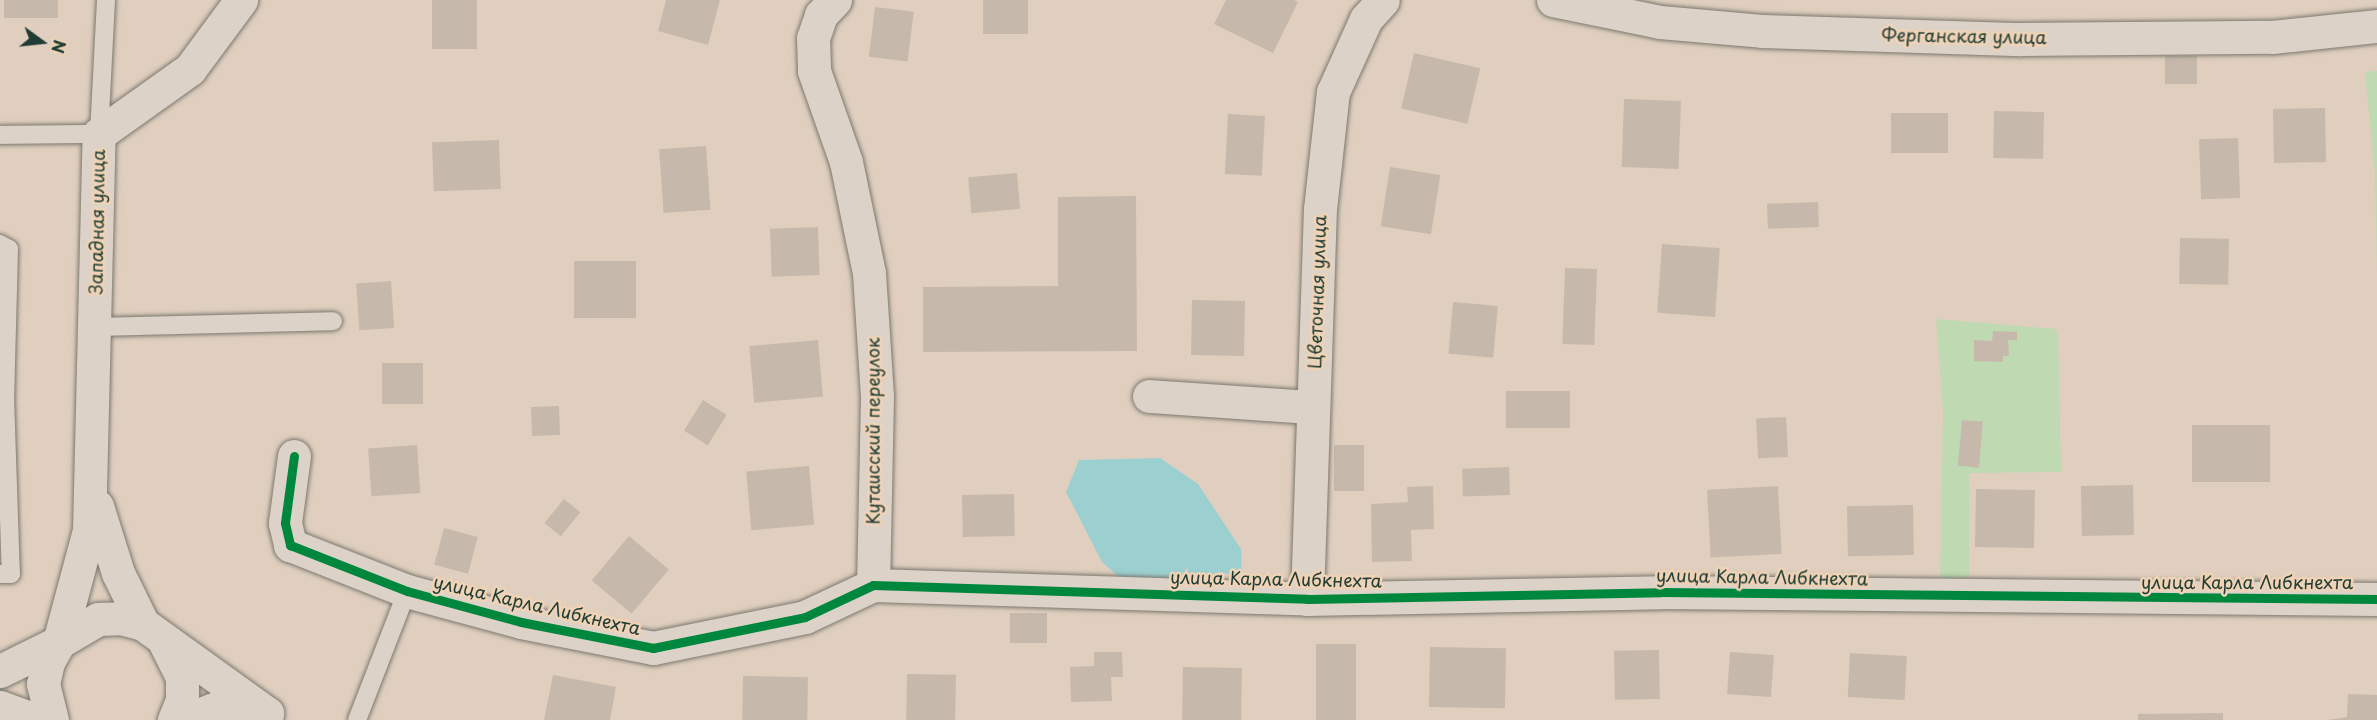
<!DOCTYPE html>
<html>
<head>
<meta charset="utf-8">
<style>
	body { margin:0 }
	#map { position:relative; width:2377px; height:720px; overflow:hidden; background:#e0cfbe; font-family:"Playpen Sans",sans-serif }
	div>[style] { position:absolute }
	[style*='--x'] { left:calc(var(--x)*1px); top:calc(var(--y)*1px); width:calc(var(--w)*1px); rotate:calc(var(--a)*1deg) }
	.green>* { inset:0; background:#bfd9b2 }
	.water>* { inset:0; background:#9cd0d0 }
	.building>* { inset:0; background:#c6b9ab; transform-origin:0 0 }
	.roads { filter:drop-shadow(0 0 2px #7b7970) drop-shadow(0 0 2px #7b7970) }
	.lane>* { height:18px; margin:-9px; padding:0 9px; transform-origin:9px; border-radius:9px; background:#ddd2c7 }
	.street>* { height:33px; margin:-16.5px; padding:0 16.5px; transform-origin:16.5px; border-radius:16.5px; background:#ddd2c7 }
	.cycleway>* { height:9px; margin:-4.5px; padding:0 4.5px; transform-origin:4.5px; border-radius:4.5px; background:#00873e }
	span { translate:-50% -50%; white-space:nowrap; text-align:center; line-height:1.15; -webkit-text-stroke:5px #f0d3b6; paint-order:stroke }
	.street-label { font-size:18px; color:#1f3d34 }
	.north { position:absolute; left:12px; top:12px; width:60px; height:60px; -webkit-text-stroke:4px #f0d3b6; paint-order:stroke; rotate:105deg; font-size:16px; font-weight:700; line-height:24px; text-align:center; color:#1f3d34 }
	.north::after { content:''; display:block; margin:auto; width:21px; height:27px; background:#1f3d34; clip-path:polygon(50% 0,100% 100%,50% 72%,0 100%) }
</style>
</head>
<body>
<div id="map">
	<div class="green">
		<i style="clip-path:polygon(2377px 71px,2377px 268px,2375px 174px,2365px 72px)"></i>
		<i style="clip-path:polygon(1936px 319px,2055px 329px,2058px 336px,2061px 472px,1969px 473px,1969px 584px,1940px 584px,1943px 409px)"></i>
	</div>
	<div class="water">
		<i style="clip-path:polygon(1160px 458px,1198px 484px,1241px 549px,1242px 578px,1220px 572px,1201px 590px,1131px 588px,1102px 562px,1066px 492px,1079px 460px)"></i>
	</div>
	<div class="building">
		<i style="left:4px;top:0;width:54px;height:18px"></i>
		<i style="left:432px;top:0;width:45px;height:49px"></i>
		<i style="clip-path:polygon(666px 0,720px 0,708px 45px,658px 31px)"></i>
		<i style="left:983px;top:0;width:45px;height:34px"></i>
		<i style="clip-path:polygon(1226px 0,1294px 0,1298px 2px,1273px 53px,1214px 24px)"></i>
		<i style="left:875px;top:7px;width:39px;height:50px;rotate:7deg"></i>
		<i style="left:1414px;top:53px;width:68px;height:57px;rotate:13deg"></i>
		<i style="left:2165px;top:56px;width:32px;height:28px"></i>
		<i style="left:1624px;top:99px;width:57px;height:68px;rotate:2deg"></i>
		<i style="left:2325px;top:108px;width:54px;height:52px;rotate:89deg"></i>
		<i style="left:1994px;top:111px;width:50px;height:47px;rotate:1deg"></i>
		<i style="left:1891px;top:113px;width:57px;height:40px"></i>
		<i style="left:1228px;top:114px;width:37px;height:60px;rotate:3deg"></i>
		<i style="left:2238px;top:138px;width:60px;height:39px;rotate:88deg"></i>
		<i style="left:499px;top:140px;width:49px;height:67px;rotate:88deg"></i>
		<i style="left:706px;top:146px;width:64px;height:47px;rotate:86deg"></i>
		<i style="left:1390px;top:167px;width:51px;height:60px;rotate:9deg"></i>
		<i style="left:1017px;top:173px;width:36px;height:49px;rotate:85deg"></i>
		<i style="clip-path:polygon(1136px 196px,1137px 351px,923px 352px,923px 287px,1058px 286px,1058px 197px)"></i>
		<i style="left:1818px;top:202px;width:25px;height:51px;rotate:88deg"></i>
		<i style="left:818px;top:227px;width:48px;height:48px;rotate:88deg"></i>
		<i style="left:2180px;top:238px;width:49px;height:46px;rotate:1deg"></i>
		<i style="left:1662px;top:244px;width:58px;height:69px;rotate:4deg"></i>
		<i style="left:574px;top:261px;width:62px;height:57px"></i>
		<i style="left:1565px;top:268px;width:32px;height:76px;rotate:2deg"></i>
		<i style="left:391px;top:281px;width:47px;height:35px;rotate:86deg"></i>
		<i style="left:1192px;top:300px;width:53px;height:55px;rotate:1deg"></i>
		<i style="left:1453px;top:302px;width:45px;height:52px;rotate:5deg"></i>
		<i style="clip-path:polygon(1993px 331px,2017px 332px,2017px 340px,2008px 340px,2009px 356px,2003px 356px,2003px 362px,1974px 361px,1974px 340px,1992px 341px)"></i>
		<i style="left:818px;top:340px;width:57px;height:69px;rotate:85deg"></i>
		<i style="left:382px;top:363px;width:41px;height:41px"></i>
		<i style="left:1506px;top:391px;width:64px;height:37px"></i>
		<i style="left:703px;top:400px;width:28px;height:36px;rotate:32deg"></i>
		<i style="left:559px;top:406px;width:29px;height:28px;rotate:88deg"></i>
		<i style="left:1786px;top:417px;width:40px;height:30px;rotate:87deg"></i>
		<i style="left:1962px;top:420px;width:21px;height:46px;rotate:5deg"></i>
		<i style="left:2192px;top:425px;width:78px;height:57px"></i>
		<i style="left:417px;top:445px;width:48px;height:49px;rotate:86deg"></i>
		<i style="left:1334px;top:445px;width:30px;height:46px"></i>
		<i style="left:809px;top:466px;width:59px;height:63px;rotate:85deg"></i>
		<i style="left:1509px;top:467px;width:28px;height:47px;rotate:88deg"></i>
		<i style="left:2133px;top:485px;width:50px;height:52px;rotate:89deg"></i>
		<i style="clip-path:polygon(1433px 486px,1434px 529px,1411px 530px,1412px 561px,1372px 562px,1371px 504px,1408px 502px,1407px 487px)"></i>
		<i style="left:1778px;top:486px;width:68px;height:71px;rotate:87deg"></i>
		<i style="left:1976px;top:489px;width:59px;height:58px;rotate:1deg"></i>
		<i style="left:1014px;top:494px;width:42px;height:52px;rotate:89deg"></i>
		<i style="left:564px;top:499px;width:21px;height:31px;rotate:39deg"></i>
		<i style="left:1913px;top:505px;width:50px;height:66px;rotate:89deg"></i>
		<i style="left:444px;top:528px;width:35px;height:38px;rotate:15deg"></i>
		<i style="left:629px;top:536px;width:52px;height:58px;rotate:40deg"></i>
		<i style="left:1010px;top:613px;width:37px;height:30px"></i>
		<i style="left:1316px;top:644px;width:40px;height:76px"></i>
		<i style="left:1430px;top:647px;width:76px;height:60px;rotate:1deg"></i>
		<i style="left:1659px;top:650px;width:49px;height:45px;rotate:89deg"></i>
		<i style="clip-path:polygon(1094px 652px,1122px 652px,1123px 677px,1111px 677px,1112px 701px,1071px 702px,1070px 667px,1094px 666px)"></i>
		<i style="left:1730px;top:652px;width:44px;height:42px;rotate:4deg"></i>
		<i style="left:1850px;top:653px;width:57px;height:44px;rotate:3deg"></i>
		<i style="left:1183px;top:667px;width:59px;height:53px;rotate:1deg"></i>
		<i style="left:907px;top:674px;width:49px;height:46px;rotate:1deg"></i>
		<i style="clip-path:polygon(553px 675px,616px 687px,610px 720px,544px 720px)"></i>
		<i style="left:743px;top:676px;width:65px;height:44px;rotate:1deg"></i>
		<i style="clip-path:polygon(2348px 694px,2377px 695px,2377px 720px,2328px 720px,2347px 717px)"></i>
		<i style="clip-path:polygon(2223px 713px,2223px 720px,2138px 720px,2138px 714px)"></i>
	</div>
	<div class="roads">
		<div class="lane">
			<i style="--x:0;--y:135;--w:99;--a:-0.6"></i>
			<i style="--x:99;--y:134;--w:134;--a:-87"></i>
			<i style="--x:0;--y:244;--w:10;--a:29"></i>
			<i style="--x:9;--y:249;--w:148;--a:91.5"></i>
			<i style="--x:5;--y:397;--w:177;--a:88.1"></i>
			<i style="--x:11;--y:574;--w:11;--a:180"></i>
			<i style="--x:95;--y:327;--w:238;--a:-1.4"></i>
			<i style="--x:357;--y:720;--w:138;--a:-68.8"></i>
		</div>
		<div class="street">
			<i style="--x:835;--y:0;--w:21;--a:133"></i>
			<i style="--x:821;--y:15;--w:24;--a:109"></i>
			<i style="--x:813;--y:38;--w:33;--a:88"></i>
			<i style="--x:814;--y:71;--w:96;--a:70.6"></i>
			<i style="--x:846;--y:162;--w:113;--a:78.3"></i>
			<i style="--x:869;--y:273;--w:124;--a:86.3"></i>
			<i style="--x:877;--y:397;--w:188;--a:91.2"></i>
			<i style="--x:1553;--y:0;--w:109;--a:11.6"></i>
			<i style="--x:1660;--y:22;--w:102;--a:5"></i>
			<i style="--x:1762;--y:31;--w:259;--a:1.8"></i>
			<i style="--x:2021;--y:39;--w:251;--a:-0.5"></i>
			<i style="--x:2272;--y:37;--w:106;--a:-6"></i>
			<i style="--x:1149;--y:396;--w:163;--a:3.9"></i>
			<i style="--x:294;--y:456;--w:68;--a:97.7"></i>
			<i style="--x:285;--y:523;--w:23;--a:77"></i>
			<i style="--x:290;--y:545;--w:126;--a:21.5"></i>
			<i style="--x:407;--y:591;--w:118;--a:15.2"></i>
			<i style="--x:521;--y:622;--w:135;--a:11.1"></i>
			<i style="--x:653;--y:648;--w:155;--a:-11.5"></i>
			<i style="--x:805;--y:617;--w:75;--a:-25.2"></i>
			<i style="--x:873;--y:585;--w:434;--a:1.8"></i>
			<i style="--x:1307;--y:599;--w:354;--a:-1.1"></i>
			<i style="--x:1661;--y:592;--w:716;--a:0.56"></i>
			<i style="--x:97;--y:506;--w:70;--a:72.6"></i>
			<i style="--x:118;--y:573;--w:57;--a:63.9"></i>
			<i style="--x:1307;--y:599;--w:390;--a:-88.1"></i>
			<i style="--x:1320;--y:209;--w:118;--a:-83.7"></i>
			<i style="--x:1333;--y:92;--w:80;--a:-65.7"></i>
			<i style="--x:1366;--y:19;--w:25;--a:-48"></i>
			<i style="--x:164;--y:641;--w:40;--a:63.4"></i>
			<i style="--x:182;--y:677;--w:23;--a:90"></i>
			<i style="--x:182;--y:700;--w:22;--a:112"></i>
			<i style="--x:0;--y:671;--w:66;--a:-26.2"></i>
			<i style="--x:59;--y:642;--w:116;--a:-75"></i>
			<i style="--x:89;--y:530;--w:396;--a:-88.6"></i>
			<i style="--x:99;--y:134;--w:112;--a:-35.5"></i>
			<i style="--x:190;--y:69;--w:86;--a:-53.5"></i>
			<i style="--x:0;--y:707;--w:38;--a:20"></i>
			<i style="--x:52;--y:720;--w:37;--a:-104"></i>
			<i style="--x:43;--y:684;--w:23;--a:-77"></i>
			<i style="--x:48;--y:662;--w:23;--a:-61"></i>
			<i style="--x:59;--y:642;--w:45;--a:-30.5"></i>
			<i style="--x:98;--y:619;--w:23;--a:-2"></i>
			<i style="--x:121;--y:618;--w:23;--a:15"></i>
			<i style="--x:143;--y:624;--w:153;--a:35.7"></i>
			<i style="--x:267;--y:713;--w:53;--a:-175.7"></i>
			<i style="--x:214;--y:709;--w:30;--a:159"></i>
		</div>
	</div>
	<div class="cycleway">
		<i style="--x:294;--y:456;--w:68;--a:97.7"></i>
		<i style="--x:285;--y:523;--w:23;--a:77"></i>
		<i style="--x:290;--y:545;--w:126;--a:21.5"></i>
		<i style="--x:407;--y:591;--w:118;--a:15.2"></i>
		<i style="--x:521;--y:622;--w:135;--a:11.1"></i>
		<i style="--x:653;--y:648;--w:155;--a:-11.5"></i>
		<i style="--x:805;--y:617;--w:75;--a:-25.2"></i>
		<i style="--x:873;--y:585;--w:434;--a:1.8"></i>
		<i style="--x:1307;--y:599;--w:354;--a:-1.1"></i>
		<i style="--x:1661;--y:592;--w:716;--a:0.56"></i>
	</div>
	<div class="street-label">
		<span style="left:1964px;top:36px;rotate:1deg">Ферганская улица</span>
		<span style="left:97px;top:222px;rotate:-89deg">Западная улица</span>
		<span style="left:1317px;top:292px;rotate:-88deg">Цветочная улица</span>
		<span style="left:873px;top:431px;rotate:-90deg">Кутаисский переулок</span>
		<span style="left:1762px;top:577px;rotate:1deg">улица Карла Либкнехта</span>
		<span style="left:1276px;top:579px;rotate:1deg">улица Карла Либкнехта</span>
		<span style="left:2247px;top:582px">улица Карла Либкнехта</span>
		<span style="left:537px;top:605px;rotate:13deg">улица Карла Либкнехта</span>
	</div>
	<div class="north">N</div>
</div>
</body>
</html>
